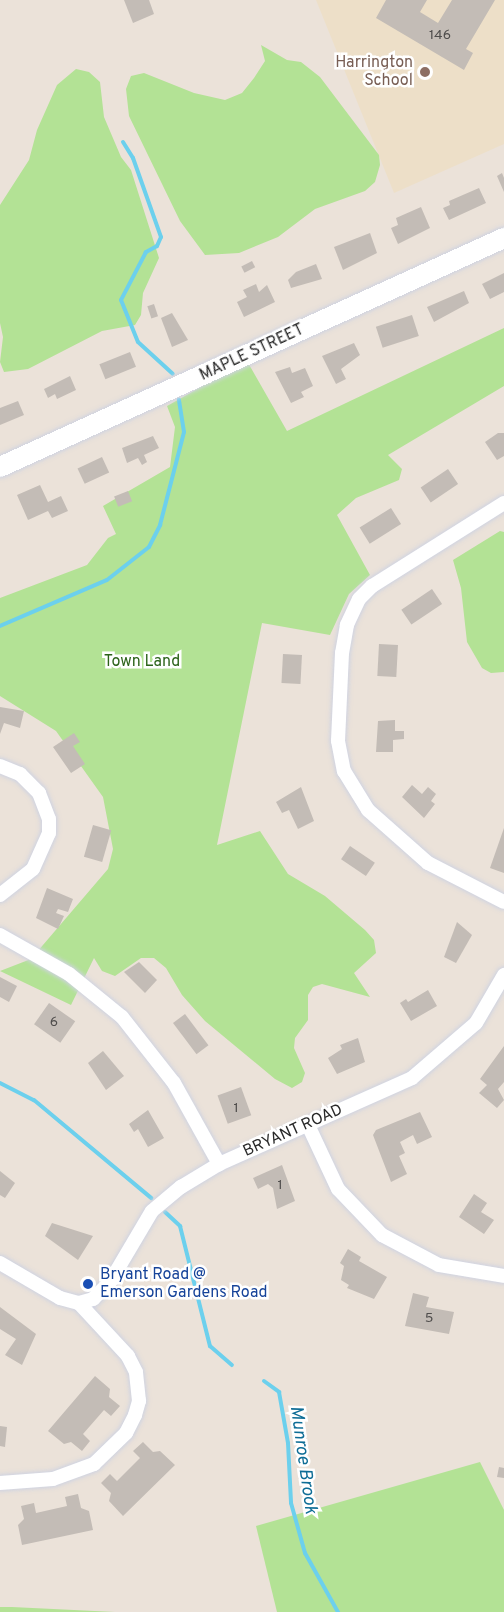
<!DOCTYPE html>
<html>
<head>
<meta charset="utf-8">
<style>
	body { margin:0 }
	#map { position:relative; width:504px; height:1612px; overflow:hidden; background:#ebe2d9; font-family:Overpass,sans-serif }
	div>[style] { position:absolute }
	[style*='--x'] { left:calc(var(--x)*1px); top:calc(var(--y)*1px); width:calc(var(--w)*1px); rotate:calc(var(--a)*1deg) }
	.education>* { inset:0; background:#eddfc8 }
	.green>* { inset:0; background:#b3e295 }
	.stream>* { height:4px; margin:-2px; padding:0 2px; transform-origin:2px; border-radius:2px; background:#6cd0ed }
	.building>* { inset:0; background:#c3bcb6; transform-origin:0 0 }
	.roads { filter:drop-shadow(0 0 2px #cfd3e1) drop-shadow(0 0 2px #cfd3e1) }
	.street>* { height:14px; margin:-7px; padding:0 7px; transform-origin:7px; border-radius:7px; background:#fff }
	.secondary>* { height:20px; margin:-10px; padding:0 10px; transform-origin:10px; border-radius:10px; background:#fff }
	.dots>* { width:16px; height:16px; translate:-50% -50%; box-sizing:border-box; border:3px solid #fff; border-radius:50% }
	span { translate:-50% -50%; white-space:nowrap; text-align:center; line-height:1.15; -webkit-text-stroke:5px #fff; paint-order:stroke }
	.number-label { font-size:14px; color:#4f4d4c }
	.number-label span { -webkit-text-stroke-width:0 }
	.education-label { font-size:16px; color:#785e54 }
	.right { translate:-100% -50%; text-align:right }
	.street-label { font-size:16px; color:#282828 }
	.park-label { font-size:16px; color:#2c631a }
	.transit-label { font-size:16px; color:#164399 }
	.left { translate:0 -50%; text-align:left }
	.water-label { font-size:18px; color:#0e6d96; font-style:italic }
</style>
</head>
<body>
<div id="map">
	<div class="education">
		<i style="clip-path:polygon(316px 0,504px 0,504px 144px,394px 193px)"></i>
	</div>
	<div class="green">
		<i style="clip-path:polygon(261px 45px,287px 60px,301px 62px,320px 77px,379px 155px,380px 165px,375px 182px,365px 191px,315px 209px,278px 237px,239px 253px,205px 255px,180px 221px,129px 116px,126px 89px,131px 76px,144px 73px,194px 93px,225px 100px,242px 93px,254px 78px,265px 61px)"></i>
		<i style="clip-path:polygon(76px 69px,89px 72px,100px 82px,104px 117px,121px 157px,131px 170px,159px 258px,143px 293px,141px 315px,135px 325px,102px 331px,28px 369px,4px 372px,0 362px,3px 337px,0 323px,0 205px,29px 160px,37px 130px,57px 85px)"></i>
		<i style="clip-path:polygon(504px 328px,504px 386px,388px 455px,402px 469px,399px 480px,356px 498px,337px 515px,370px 575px,349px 594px,330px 635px,262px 623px,217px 845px,260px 831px,288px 874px,325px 896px,365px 930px,374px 940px,376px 953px,354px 973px,370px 997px,322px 984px,313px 987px,308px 995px,308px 1020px,295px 1038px,294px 1048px,305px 1073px,302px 1082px,292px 1088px,275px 1079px,205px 1021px,182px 995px,166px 968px,154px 958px,141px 958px,115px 976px,102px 971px,94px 958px,71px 1005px,0 971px,31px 959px,108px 869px,113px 849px,103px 797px,56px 731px,0 696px,0 598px,87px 565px,108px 538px,116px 534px,103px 506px,170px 467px,175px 427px,167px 406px,247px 361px,287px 431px)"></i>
		<i style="clip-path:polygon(500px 531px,504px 532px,504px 672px,491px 673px,482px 668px,467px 642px,461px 588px,453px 560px)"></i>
		<i style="clip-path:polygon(480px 1462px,504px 1510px,504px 1612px,277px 1612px,256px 1526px)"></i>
		<i style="clip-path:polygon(0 1607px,12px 1607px,115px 1612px,0 1612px)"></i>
	</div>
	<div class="stream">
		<i style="--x:123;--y:142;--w:19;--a:58"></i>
		<i style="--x:133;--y:158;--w:84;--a:70.5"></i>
		<i style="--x:161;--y:237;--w:10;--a:114"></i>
		<i style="--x:157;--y:246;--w:13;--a:151"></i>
		<i style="--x:146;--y:252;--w:54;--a:117.5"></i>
		<i style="--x:121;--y:300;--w:45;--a:68"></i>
		<i style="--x:138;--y:342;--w:47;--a:42.4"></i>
		<i style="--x:0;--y:626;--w:116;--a:-23.3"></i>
		<i style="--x:107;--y:580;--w:53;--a:-38.2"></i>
		<i style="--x:149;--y:547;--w:25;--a:-63"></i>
		<i style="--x:160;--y:525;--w:96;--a:-75.5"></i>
		<i style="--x:184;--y:432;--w:33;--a:-99"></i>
		<i style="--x:0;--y:1083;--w:38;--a:27"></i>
		<i style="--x:34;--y:1100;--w:153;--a:39.9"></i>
		<i style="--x:165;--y:1212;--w:21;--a:43"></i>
		<i style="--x:180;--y:1226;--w:124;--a:76"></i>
		<i style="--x:210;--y:1346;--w:29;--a:41"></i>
		<i style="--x:264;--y:1381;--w:19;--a:36"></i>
		<i style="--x:279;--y:1392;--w:52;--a:80"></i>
		<i style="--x:288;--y:1443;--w:60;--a:87.1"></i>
		<i style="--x:291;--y:1503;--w:52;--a:74.4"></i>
		<i style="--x:305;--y:1553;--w:68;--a:60.8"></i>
	</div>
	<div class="building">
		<i style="clip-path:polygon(124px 0,149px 0,154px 14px,133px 23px)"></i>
		<i style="clip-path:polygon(386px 0,427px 0,420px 12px,438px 23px,452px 0,495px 0,466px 49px,473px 53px,464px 70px,376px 18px)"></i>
		<i style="clip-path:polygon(502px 173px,504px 178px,504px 192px,497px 176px)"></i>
		<i style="clip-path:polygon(479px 188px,486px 203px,449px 220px,443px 208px,450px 205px,449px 201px)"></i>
		<i style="clip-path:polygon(421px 207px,430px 228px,398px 244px,391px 228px,398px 225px,396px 218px)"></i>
		<i style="clip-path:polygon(370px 233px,377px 253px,343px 270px,334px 247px)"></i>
		<i style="left:252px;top:261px;width:7px;height:12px;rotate:63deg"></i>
		<i style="clip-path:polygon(316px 264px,322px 279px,291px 288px,288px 280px,296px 272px)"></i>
		<i style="clip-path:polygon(504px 273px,504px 292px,490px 299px,482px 284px)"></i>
		<i style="clip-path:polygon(256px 284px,259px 292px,267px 285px,275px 302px,244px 317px,237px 302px,247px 297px,243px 290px)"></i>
		<i style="clip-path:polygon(464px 291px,469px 303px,434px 322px,427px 307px)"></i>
		<i style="left:154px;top:304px;width:13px;height:7px;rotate:72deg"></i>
		<i style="clip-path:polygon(172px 313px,188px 340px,172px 347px,161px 318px)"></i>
		<i style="left:412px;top:315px;width:22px;height:38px;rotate:72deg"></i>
		<i style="clip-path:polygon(354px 343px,360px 355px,341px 369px,346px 379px,336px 384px,322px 356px)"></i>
		<i style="left:130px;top:352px;width:16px;height:33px;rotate:68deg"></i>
		<i style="clip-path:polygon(290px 367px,292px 373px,305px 368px,313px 386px,301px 392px,304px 397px,291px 403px,275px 372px)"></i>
		<i style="clip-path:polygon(70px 376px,76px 390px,57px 399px,55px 394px,48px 398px,44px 389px)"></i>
		<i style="clip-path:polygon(18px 401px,24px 415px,0 425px,0 408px)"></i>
		<i style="clip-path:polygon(498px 433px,504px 433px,504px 456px,497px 460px,485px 442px)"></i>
		<i style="clip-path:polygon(153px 436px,159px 448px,144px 455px,147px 462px,142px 465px,138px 458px,127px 463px,122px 448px)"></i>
		<i style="left:102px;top:457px;width:17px;height:27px;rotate:65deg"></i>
		<i style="left:448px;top:469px;width:18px;height:33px;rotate:56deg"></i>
		<i style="clip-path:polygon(40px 485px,48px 502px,61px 496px,68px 511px,52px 518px,48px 511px,28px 520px,17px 495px)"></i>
		<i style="left:128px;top:491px;width:11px;height:15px;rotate:68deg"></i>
		<i style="left:391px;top:508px;width:19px;height:37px;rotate:58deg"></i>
		<i style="left:432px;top:589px;width:18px;height:37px;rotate:56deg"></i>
		<i style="left:379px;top:644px;width:19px;height:32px;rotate:3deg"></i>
		<i style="left:283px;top:654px;width:19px;height:29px;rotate:3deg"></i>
		<i style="clip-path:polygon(0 707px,24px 711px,20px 728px,4px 723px,0 734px)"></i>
		<i style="clip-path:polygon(395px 720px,395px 731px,404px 731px,404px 739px,393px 740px,393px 752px,376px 752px,378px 721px)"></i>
		<i style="clip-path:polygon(74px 733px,80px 742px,73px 746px,85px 764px,71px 773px,53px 747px)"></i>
		<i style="clip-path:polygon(412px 785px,422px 794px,428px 787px,436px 794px,431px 801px,435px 804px,424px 818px,402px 797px)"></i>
		<i style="clip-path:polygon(301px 787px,314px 821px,298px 829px,289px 810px,282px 813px,276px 802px)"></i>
		<i style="left:93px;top:825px;width:19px;height:33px;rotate:16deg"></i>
		<i style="clip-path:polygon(504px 828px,504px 873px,490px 868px)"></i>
		<i style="left:350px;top:846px;width:30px;height:16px;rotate:34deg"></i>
		<i style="clip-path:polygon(47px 888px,73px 899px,68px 912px,58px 909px,56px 913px,64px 916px,58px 929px,36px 918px)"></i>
		<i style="clip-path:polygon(457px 922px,472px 935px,456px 963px,444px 957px)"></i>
		<i style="clip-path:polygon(139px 962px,157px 980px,145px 993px,124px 972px)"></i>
		<i style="clip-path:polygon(0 977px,17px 986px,9px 1002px,0 997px)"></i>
		<i style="clip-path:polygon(428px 990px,437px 1006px,411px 1021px,400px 1003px,406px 999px,408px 1002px)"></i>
		<i style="left:49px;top:1003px;width:32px;height:26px;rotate:35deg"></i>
		<i style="left:185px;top:1014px;width:39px;height:15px;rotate:53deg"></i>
		<i style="clip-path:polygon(358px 1038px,365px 1062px,337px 1074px,328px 1058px,342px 1049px,340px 1045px)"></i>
		<i style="clip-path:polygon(504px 1046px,504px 1082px,498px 1089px,504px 1100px,497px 1108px,479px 1093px,487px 1085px,480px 1079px)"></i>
		<i style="clip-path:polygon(103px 1051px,124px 1076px,106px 1090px,88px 1063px)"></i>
		<i style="left:241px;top:1087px;width:30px;height:25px;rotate:70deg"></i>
		<i style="clip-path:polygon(148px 1110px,164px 1138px,148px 1147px,138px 1129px,134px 1132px,129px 1124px)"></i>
		<i style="clip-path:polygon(420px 1112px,432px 1137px,417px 1144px,413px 1135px,400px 1142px,405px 1153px,399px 1156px,407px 1174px,391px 1182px,373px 1135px,376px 1130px)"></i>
		<i style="clip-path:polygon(282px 1165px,295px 1201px,277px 1209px,273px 1188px,268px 1184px,258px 1189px,253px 1178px)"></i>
		<i style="clip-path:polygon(0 1171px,15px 1183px,5px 1198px,0 1195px)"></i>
		<i style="clip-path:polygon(474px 1194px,487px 1203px,481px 1212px,494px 1220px,484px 1234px,459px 1217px)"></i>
		<i style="clip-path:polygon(52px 1223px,93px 1236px,78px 1260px,45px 1236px)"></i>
		<i style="clip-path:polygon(348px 1249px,361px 1257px,359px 1261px,387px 1277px,374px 1299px,347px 1288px,349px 1285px,341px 1280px,344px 1266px,340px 1263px)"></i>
		<i style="clip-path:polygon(413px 1293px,429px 1297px,426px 1307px,454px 1312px,449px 1334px,405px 1326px)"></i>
		<i style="clip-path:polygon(0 1307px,36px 1334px,22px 1365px,5px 1355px,16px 1339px,0 1329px)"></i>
		<i style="clip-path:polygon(95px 1376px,110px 1389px,109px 1397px,120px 1406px,111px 1416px,104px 1410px,83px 1434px,90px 1441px,82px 1451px,71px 1442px,64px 1444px,48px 1431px)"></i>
		<i style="clip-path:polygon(0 1426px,7px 1427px,5px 1447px,0 1446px)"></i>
		<i style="clip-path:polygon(143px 1442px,153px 1452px,160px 1451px,175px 1465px,123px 1516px,109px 1501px,111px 1493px,101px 1483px,110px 1474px,117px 1481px,140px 1458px,133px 1451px)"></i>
		<i style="clip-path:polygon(499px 1467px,504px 1468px,504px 1478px,497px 1477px)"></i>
		<i style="clip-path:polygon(78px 1494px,81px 1508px,89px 1511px,93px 1530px,22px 1545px,18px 1525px,24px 1519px,21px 1506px,34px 1503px,36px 1513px,67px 1506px,65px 1497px)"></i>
	</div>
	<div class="roads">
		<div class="street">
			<i style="--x:504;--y:503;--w:156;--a:147.8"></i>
			<i style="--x:372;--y:586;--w:18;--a:135"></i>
			<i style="--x:359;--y:599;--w:29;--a:115"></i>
			<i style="--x:347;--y:625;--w:28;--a:100"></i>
			<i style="--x:342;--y:653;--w:88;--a:92.6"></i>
			<i style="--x:338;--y:741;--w:31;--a:79"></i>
			<i style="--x:344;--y:771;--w:46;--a:58.4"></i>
			<i style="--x:368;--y:810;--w:80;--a:41.5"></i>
			<i style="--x:428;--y:863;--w:85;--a:27.2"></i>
			<i style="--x:0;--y:766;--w:22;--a:22"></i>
			<i style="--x:20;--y:774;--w:27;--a:45"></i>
			<i style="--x:39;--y:793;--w:28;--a:69"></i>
			<i style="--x:49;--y:819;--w:14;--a:90"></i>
			<i style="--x:49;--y:833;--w:39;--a:114"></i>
			<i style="--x:33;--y:869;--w:42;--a:141.8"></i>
			<i style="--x:0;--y:935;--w:79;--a:29.5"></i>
			<i style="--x:69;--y:974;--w:68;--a:39.1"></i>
			<i style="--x:122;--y:1017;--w:84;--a:51.8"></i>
			<i style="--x:174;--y:1083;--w:93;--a:60.9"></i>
			<i style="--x:308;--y:1125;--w:71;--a:64.9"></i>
			<i style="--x:338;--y:1189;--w:64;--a:46.3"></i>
			<i style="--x:382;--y:1235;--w:64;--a:27.8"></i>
			<i style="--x:439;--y:1265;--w:66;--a:9.6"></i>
			<i style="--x:0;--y:1263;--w:69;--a:30.3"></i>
			<i style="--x:60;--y:1298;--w:20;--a:15"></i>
			<i style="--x:79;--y:1303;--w:15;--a:-16"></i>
			<i style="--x:93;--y:1299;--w:24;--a:-45"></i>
			<i style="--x:110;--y:1282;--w:82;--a:-59.4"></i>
			<i style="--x:152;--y:1211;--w:38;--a:-40"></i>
			<i style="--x:181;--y:1187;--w:44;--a:-31.2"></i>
			<i style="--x:219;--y:1164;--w:211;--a:-24"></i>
			<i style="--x:412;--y:1078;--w:84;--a:-40.7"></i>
			<i style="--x:476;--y:1023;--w:56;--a:-59.7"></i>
			<i style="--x:0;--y:1483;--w:53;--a:-4.3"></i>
			<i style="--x:53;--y:1479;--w:44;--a:-20.1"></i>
			<i style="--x:94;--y:1464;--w:45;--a:-44.1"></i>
			<i style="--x:126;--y:1433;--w:20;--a:-63"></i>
			<i style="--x:135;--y:1415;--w:15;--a:-74"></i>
			<i style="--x:139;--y:1401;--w:29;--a:-96"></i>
			<i style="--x:136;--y:1372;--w:18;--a:-117"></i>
			<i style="--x:128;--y:1356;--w:72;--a:-132.8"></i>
		</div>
		<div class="secondary">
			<i style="--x:0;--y:467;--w:554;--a:-24.44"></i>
		</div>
	</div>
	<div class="dots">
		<i style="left:425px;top:72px;background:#8d6e63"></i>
		<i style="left:88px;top:1284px;background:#1a4fb4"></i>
	</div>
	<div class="number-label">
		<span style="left:440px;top:36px">146</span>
		<span style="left:54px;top:1023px">6</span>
		<span style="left:236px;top:1109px">1</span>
		<span style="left:280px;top:1186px">1</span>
		<span style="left:429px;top:1319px">5</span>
	</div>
	<div class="education-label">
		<span class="right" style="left:413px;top:72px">Harrington<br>School</span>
	</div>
	<div class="street-label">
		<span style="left:252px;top:353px;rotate:-25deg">MAPLE STREET</span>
		<span style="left:293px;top:1131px;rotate:-24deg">BRYANT ROAD</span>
	</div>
	<div class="park-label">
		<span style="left:142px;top:662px">Town Land</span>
	</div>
	<div class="transit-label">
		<span class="left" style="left:100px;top:1284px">Bryant Road @<br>Emerson Gardens Road</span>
	</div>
	<div class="water-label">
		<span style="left:302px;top:1460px;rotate:82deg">Munroe Brook</span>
	</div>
</div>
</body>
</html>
